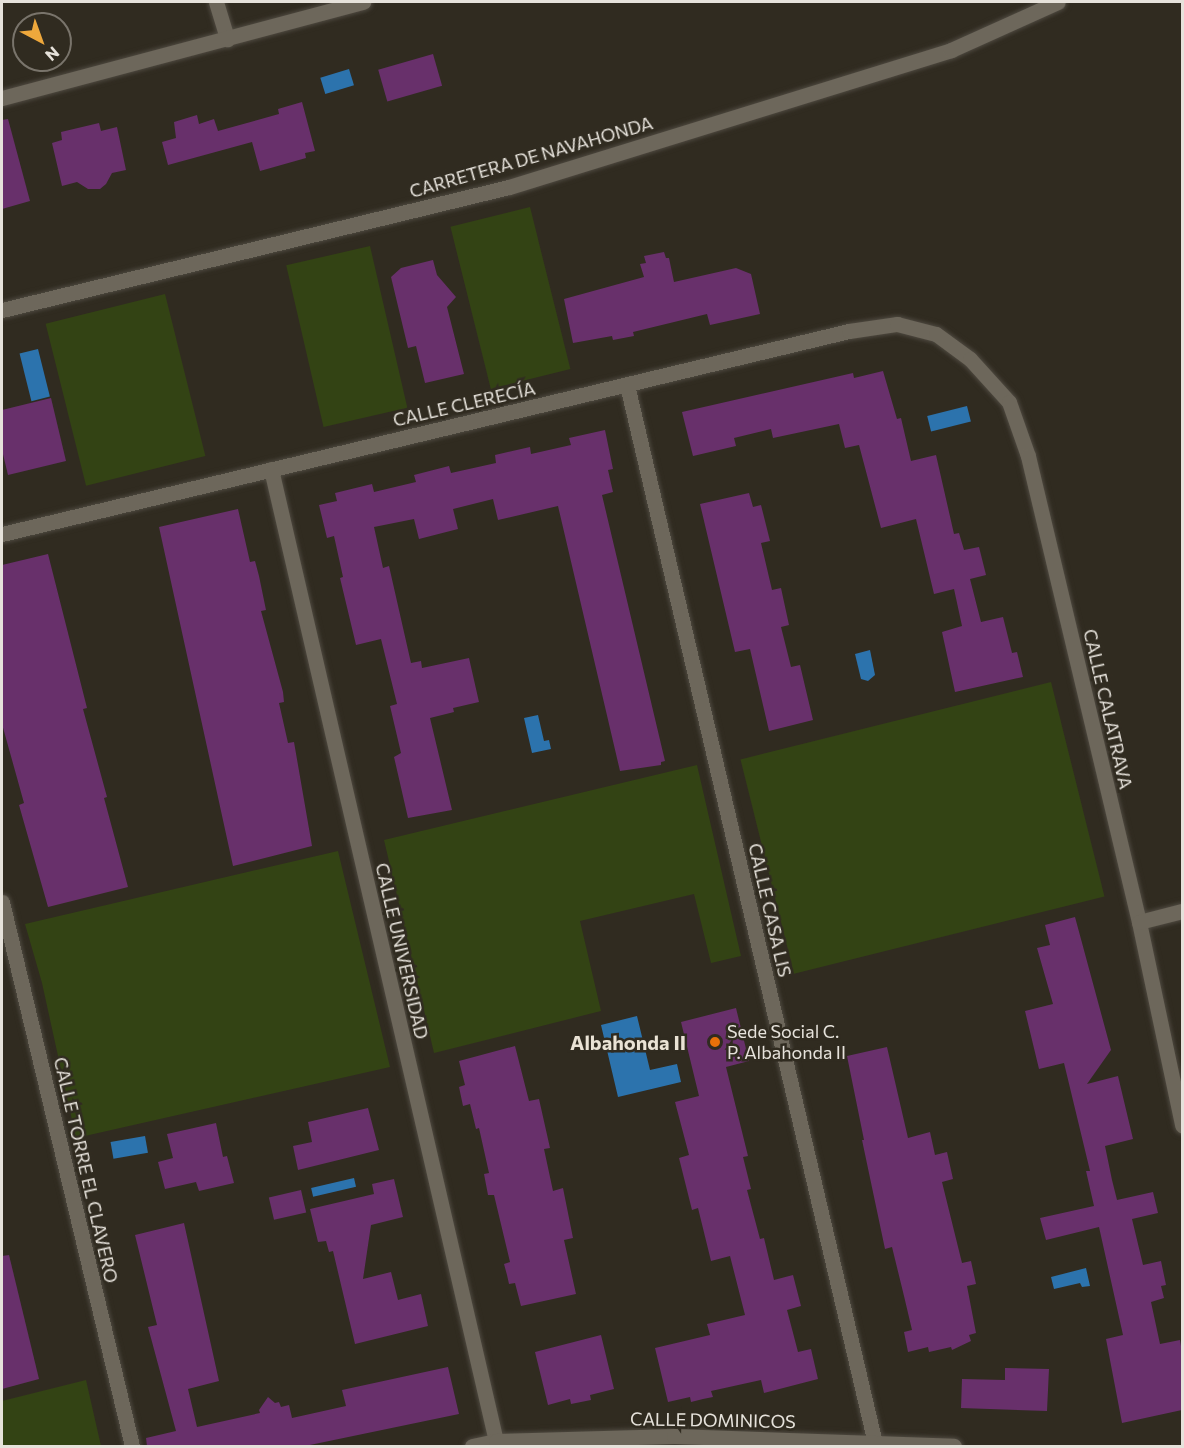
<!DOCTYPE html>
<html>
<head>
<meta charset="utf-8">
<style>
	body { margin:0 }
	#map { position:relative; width:1184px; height:1448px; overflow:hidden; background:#302b20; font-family:Commissioner,sans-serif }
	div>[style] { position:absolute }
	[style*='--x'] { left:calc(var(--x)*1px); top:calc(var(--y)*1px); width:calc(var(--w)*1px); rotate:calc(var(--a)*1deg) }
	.green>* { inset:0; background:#334314; transform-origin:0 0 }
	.water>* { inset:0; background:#2c73ad; transform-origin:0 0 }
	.building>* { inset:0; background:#68306b; transform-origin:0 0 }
	.roads { filter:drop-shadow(0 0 2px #4e4940) drop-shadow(0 0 2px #4e4940) }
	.minor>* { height:15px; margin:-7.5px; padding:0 7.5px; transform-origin:7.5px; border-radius:7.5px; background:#6d675b }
	.dots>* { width:16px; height:16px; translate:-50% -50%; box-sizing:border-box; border:3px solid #302b20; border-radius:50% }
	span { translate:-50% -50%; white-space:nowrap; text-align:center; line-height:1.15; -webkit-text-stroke:5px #302b20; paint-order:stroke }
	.street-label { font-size:18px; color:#e6e2db }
	.poi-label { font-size:18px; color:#e6e2db }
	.left { translate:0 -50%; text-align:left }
	.neighbourhood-label { font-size:20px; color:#eae3d5; font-weight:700 }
	.frame { position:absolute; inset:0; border:3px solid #e6e2db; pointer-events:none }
	.north { position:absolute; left:12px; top:12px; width:60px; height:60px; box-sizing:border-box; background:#302b20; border:2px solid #79746b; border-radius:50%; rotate:139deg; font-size:16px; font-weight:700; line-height:24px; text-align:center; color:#e6e2db }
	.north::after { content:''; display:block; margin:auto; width:21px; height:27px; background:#eea83c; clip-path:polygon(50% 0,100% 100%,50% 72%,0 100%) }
</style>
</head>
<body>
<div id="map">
	<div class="green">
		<i style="left:530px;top:207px;width:167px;height:82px;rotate:76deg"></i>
		<i style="left:370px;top:246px;width:166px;height:86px;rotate:77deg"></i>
		<i style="left:165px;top:294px;width:167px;height:123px;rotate:76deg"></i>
		<i style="left:1051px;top:682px;width:221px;height:320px;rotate:76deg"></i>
		<i style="clip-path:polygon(697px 765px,741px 956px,711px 963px,694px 894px,580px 921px,601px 1011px,434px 1053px,384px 840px)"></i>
		<i style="clip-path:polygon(338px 851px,390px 1067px,76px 1138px,42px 983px,25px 924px)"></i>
		<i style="clip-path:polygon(86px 1380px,101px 1446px,2px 1446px,2px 1401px)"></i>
	</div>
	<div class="water">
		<i style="left:349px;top:69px;width:17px;height:30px;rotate:73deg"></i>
		<i style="left:38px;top:349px;width:49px;height:19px;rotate:76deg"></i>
		<i style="left:967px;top:406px;width:16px;height:41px;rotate:76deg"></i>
		<i style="clip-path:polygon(870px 650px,875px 675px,868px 681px,861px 679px,855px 654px)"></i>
		<i style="clip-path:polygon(538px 715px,544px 741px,549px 740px,551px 749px,532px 753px,524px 718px)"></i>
		<i style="clip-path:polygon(637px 1016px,650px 1070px,677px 1064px,681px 1082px,618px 1097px,601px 1025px)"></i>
		<i style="left:145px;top:1136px;width:17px;height:35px;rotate:80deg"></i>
		<i style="left:354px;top:1178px;width:9px;height:44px;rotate:77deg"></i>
		<i style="clip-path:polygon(1086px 1268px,1090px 1286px,1082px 1287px,1080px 1283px,1054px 1289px,1051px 1277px)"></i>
	</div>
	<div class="building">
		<i style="left:433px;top:54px;width:33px;height:57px;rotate:74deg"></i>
		<i style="clip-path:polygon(302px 102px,315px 151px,305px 153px,306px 158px,260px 171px,252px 142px,168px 165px,162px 142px,176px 138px,174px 122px,197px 115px,199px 124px,214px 119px,218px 131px,279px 114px,278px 109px)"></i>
		<i style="clip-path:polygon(8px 119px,30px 201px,2px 209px,2px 120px)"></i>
		<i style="clip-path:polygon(99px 123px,101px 131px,117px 127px,126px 170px,112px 173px,106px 184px,100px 189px,88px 189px,77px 182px,62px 186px,52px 143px,62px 140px,61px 132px)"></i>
		<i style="clip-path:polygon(664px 252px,666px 258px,669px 258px,674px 282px,736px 268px,751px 274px,760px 314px,710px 325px,707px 314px,633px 332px,634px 336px,613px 340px,612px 336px,573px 343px,564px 299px,644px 277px,640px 264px,646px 263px,644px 256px)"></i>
		<i style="clip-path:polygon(433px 260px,437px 275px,456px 297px,447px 307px,464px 374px,425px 383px,416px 346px,408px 348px,391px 277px,401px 268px)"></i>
		<i style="clip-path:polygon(883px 371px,897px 419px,901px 418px,911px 461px,936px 455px,954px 534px,959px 533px,964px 550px,979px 547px,986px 575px,970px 579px,981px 622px,1003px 617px,1012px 653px,1017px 652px,1023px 677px,955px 692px,942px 632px,962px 626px,954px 589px,934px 594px,916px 519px,881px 528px,859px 445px,845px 448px,839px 424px,773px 438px,771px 429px,734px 438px,736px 446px,693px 456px,682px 412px,853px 373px,854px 378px)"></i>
		<i style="clip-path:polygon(51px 398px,66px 461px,8px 475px,2px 450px,2px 410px)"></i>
		<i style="clip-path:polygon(605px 430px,613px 469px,608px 470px,613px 492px,602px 495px,665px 761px,661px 762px,661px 765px,620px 771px,558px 506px,498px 520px,493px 499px,453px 509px,458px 529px,419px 539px,414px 519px,374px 527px,383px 568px,389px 566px,411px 663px,421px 661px,422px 668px,469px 658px,479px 702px,453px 708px,454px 712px,430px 718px,452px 810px,408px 818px,394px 757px,401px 753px,390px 706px,397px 704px,381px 639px,356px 645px,340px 578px,343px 577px,334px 536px,327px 538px,319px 505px,337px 501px,335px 493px,372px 484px,374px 492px,416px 482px,414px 475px,449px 466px,451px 473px,496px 463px,495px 455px,530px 447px,531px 454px,571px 445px,569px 438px)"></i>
		<i style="clip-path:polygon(749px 493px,753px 507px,761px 505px,770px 541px,761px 543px,772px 590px,781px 588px,789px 625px,781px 627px,791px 667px,800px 665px,813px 720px,769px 731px,750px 649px,735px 652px,700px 504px)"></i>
		<i style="clip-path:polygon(238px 509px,250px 562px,255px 561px,259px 576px,266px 610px,261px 611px,283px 692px,284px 702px,279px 703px,288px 743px,294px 742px,312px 846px,233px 866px,159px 527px)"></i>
		<i style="clip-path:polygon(48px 554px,87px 708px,83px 709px,107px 797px,104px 798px,128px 887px,48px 907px,19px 805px,24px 803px,2px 724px,2px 565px)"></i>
		<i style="clip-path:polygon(1075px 917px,1111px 1050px,1087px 1084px,1118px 1076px,1133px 1139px,1105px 1146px,1112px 1180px,1117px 1200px,1153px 1192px,1158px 1213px,1132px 1219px,1143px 1265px,1161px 1261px,1166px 1285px,1161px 1286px,1164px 1298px,1151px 1302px,1160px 1344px,1180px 1340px,1182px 1352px,1182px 1410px,1122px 1423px,1106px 1339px,1123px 1335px,1099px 1227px,1046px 1240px,1040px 1218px,1094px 1206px,1086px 1171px,1090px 1171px,1064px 1063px,1039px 1069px,1025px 1011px,1053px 1004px,1037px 948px,1050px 945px,1045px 925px)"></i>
		<i style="clip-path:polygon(736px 1008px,749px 1061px,726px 1067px,748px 1156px,743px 1157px,751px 1189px,747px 1190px,760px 1239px,764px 1238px,774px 1280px,793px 1275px,801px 1306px,787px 1310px,792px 1329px,798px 1352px,811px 1349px,818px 1379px,764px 1393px,761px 1380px,711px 1391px,713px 1397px,703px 1399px,691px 1402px,690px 1397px,668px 1402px,655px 1348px,710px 1335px,707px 1324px,745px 1315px,730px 1256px,711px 1261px,698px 1208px,692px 1210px,679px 1158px,689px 1155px,675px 1102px,699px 1096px,681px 1022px)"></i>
		<i style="clip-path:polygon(515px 1046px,529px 1101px,539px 1099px,550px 1148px,544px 1149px,553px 1191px,563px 1188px,573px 1238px,564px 1240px,576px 1294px,521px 1306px,515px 1283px,509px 1284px,507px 1275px,504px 1264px,510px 1262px,494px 1195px,488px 1195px,484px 1174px,489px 1173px,479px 1128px,476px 1129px,470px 1104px,463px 1106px,459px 1087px,465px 1085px,459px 1061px)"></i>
		<i style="clip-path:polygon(887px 1047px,908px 1138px,930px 1132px,935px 1155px,947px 1152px,953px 1179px,942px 1182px,962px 1263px,971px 1261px,976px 1284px,967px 1286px,976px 1333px,969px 1335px,971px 1341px,952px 1350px,951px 1347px,929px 1352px,928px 1347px,908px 1352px,904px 1332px,912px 1330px,904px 1296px,892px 1247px,885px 1249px,862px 1140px,864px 1140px,847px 1056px)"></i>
		<i style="clip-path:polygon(368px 1108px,379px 1150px,298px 1170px,293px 1146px,312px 1142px,308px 1122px)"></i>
		<i style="clip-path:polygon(216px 1123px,223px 1157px,227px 1156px,234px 1183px,199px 1191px,196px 1182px,165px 1189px,158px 1162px,173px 1158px,167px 1134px)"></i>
		<i style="clip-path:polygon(394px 1179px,403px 1217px,371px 1225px,363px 1279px,391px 1272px,398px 1300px,421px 1294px,428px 1326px,355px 1344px,333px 1251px,329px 1252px,326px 1241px,318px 1242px,310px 1209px,374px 1194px,372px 1184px)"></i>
		<i style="left:301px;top:1190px;width:23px;height:33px;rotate:77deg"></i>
		<i style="clip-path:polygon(184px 1223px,219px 1381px,188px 1389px,197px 1427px,260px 1413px,259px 1410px,268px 1397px,275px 1403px,279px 1402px,281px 1407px,289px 1405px,292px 1418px,346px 1406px,342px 1390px,448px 1367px,459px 1414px,305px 1446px,147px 1446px,146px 1438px,176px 1431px,148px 1327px,157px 1325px,135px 1235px)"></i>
		<i style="clip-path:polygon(9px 1255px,39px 1379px,2px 1389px,2px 1256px)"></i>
		<i style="clip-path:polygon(601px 1335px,614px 1389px,590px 1395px,591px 1400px,571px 1404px,570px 1399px,548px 1405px,535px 1352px)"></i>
		<i style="clip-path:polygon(1005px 1368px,1049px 1369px,1047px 1411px,961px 1408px,962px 1379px,1005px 1380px)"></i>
	</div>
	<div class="roads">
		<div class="minor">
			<i style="--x:216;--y:2;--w:39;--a:73"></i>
			<i style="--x:2;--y:98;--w:374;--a:-14.9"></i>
			<i style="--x:2;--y:310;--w:522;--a:-13.64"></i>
			<i style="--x:509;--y:187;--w:463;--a:-17.2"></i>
			<i style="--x:951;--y:50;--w:117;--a:-24.2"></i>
			<i style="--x:627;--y:385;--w:1087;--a:76.81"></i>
			<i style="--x:271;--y:469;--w:998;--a:76.97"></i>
			<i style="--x:2;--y:534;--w:871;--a:-13.48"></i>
			<i style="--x:849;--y:331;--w:49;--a:-8.3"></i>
			<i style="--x:897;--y:324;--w:40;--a:14.4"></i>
			<i style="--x:936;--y:334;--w:42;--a:36.3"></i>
			<i style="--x:970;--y:359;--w:58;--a:47.8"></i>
			<i style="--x:1009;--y:402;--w:57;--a:70.6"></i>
			<i style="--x:1028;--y:456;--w:479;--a:76.6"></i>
			<i style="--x:1139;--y:922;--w:208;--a:78"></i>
			<i style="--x:2;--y:902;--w:559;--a:76.56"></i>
			<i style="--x:1139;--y:922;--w:44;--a:-14.3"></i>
			<i style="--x:472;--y:1446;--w:25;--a:-12"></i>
			<i style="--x:496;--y:1441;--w:178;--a:-1.6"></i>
			<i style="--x:674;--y:1436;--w:280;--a:2"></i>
		</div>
	</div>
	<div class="dots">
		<i style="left:715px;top:1042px;background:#e8710a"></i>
	</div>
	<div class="street-label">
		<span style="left:531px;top:157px;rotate:-16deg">CARRETERA DE NAVAHONDA</span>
		<span style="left:464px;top:404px;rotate:-13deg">CALLE CLERECÍA</span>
		<span style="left:1108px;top:709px;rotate:77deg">CALLE CALATRAVA</span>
		<span style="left:770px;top:910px;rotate:77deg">CALLE CASA LIS</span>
		<span style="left:402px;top:951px;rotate:77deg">CALLE UNIVERSIDAD</span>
		<span style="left:86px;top:1170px;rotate:77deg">CALLE TORRE EL CLAVERO</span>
		<span style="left:713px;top:1420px;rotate:1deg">CALLE DOMINICOS</span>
	</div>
	<div class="poi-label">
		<span class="left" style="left:727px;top:1042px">Sede Social C.<br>P. Albahonda II</span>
	</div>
	<div class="neighbourhood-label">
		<span style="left:628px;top:1042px">Albahonda II</span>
	</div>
	<div class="frame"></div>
	<div class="north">N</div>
</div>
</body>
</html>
